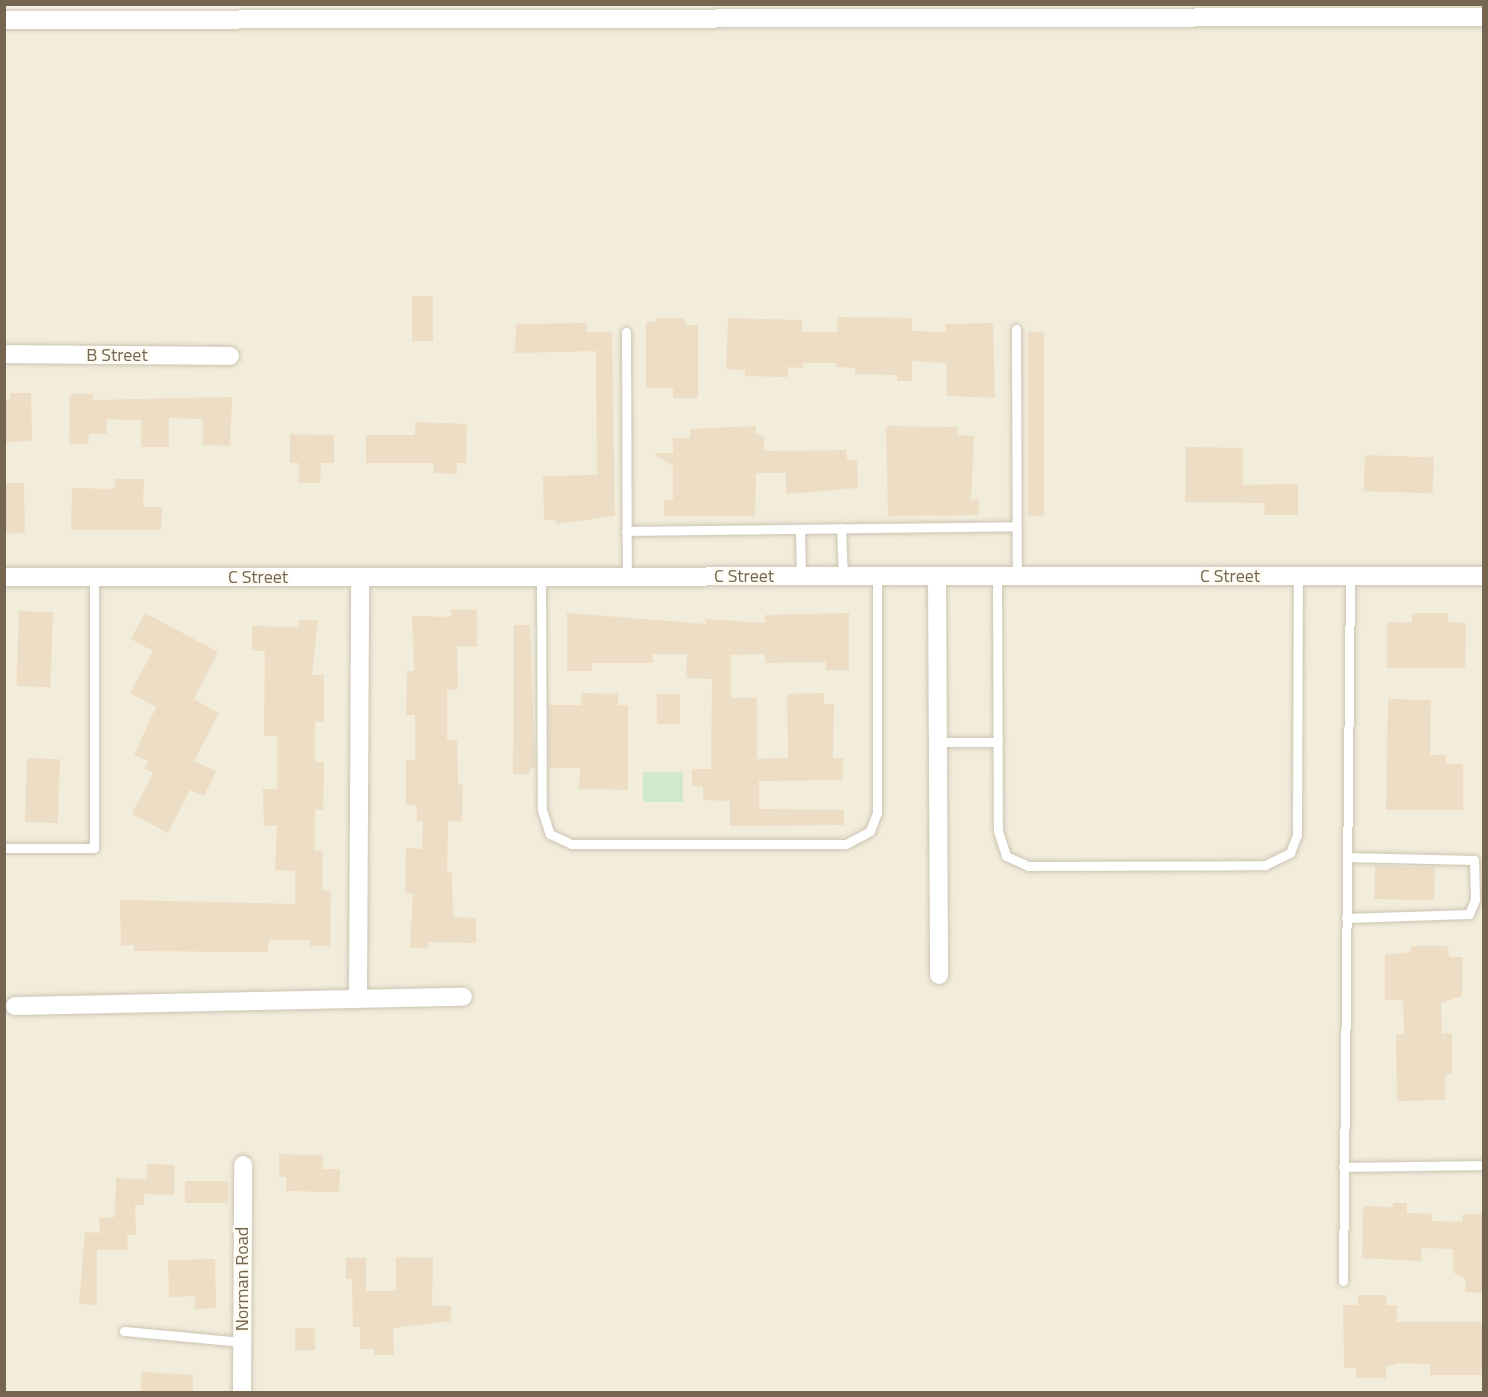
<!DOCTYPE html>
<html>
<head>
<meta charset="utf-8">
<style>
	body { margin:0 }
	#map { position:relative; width:1488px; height:1397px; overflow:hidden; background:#fbf9ec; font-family:"Titillium Web",sans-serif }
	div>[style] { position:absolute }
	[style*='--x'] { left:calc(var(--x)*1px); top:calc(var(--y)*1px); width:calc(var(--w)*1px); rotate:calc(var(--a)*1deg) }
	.residential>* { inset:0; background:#f2ecdb; transform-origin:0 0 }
	.green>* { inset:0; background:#d0e8cb; transform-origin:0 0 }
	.building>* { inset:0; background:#ecddc4; transform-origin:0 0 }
	.roads { filter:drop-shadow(0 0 2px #cdc4b2) drop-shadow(0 0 2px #cdc4b2) }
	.service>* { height:9px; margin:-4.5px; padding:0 4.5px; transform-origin:4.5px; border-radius:4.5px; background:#fff }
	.minor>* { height:18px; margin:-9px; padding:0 9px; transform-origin:9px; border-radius:9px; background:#fff }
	span { translate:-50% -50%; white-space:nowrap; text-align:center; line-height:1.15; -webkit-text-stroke:4.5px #fefcf2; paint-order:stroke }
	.street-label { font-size:18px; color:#746651 }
	.frame { position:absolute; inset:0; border:6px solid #746651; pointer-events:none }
</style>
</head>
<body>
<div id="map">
	<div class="residential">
		<i style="left:1483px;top:17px;width:1375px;height:1479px;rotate:90deg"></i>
	</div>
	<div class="green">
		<i style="left:643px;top:772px;width:40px;height:30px"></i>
	</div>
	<div class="building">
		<i style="left:412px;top:296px;width:21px;height:45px"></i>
		<i style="clip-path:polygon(837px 317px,912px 318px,912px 331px,946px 332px,945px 324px,993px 323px,995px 398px,947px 396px,946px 363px,912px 361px,912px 381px,897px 381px,897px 375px,855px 374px,855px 368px,836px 367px,837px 363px,803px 363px,803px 368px,788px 367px,788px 377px,745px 376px,745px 370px,726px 369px,728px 318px,802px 320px,802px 332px,837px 332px)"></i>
		<i style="clip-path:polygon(657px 318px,685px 318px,685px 325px,698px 325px,698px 398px,673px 398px,673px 388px,646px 388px,646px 322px,657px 322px)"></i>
		<i style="clip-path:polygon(587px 323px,587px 332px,612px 332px,615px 516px,556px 524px,556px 519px,544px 520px,543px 476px,597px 475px,596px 351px,515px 353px,516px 324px)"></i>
		<i style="left:1044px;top:332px;width:184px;height:16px;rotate:90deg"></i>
		<i style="clip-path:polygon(10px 393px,31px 393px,32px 441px,6px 442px,4px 399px,10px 399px)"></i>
		<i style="clip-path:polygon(70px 394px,93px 394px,93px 400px,232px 397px,230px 446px,203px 445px,203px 419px,169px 418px,169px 447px,141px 447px,141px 420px,107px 419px,106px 434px,89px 434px,88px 444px,69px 444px)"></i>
		<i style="clip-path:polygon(415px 422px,467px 424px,466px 463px,457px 463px,457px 474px,433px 473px,434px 463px,366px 463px,366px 435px,415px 435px)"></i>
		<i style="clip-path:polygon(756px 426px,756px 434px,764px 437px,764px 451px,846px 450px,847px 460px,857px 460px,858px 488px,786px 494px,786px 473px,756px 473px,755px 516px,664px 516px,664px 500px,673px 500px,673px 466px,653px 453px,673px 453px,673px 438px,690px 438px,690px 429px)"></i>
		<i style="clip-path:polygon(886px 426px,957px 427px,957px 435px,974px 436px,971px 500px,979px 499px,979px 515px,888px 516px)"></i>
		<i style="clip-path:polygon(290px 434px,334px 435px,334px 463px,321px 463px,320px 483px,299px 483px,299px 463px,290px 463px)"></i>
		<i style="clip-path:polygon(1186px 447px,1243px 448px,1243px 485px,1298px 484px,1298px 515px,1265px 515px,1264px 503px,1185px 502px)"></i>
		<i style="left:1365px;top:455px;width:69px;height:36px;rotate:2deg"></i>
		<i style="clip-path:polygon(115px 479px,144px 479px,143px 507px,162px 507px,161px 530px,71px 530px,72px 488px,115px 489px)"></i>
		<i style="clip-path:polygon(6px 483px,24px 483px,25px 533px,4px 534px)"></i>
		<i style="clip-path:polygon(451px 609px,477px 610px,477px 647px,457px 646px,458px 689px,447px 690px,447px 740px,457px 740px,458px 784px,463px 785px,462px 822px,448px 821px,447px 873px,452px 872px,453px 917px,476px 918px,476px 943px,428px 942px,428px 948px,410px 948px,413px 893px,405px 893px,406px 848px,422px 849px,423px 821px,417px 821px,417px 806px,406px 805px,406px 760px,415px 760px,415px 715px,406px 715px,407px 671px,414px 671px,412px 616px,451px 617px)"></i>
		<i style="left:19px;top:611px;width:34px;height:75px;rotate:2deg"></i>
		<i style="clip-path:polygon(145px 613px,218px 652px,194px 699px,219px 713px,194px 761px,216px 771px,204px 796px,190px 790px,168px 833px,132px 814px,153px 773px,144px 769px,148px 761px,134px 755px,156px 707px,130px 693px,153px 651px,131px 639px)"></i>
		<i style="clip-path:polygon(567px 613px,706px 624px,706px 619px,765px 623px,765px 615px,849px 613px,849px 670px,826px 670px,826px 662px,765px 663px,765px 654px,731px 655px,731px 698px,757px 698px,757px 759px,788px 758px,787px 694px,824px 693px,824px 704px,834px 704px,833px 758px,843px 758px,843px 780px,759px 781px,759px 809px,844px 810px,844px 825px,730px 826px,730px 801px,703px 800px,703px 787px,692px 786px,692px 769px,711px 769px,712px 679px,686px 678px,687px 654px,653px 654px,653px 663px,592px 663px,592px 671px,567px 671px)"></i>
		<i style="clip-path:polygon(1412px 613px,1448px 613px,1448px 622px,1466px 623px,1465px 668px,1387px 668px,1387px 622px,1412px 623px)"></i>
		<i style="clip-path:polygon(299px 620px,318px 620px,312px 675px,324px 675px,324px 722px,315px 722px,315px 762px,324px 762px,323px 810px,315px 810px,315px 851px,323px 851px,322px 890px,331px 891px,330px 946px,310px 946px,310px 940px,269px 940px,268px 952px,134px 951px,134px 945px,121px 946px,120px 900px,295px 904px,295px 871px,275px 870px,277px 825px,264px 826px,263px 789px,277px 789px,277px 736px,264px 736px,265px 651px,252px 651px,252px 626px,299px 627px)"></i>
		<i style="clip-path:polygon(514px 625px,530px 625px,535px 768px,530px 768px,530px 774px,513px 774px)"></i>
		<i style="clip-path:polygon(581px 693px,618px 694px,618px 705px,628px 705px,628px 790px,579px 789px,580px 768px,549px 768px,548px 705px,581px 705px)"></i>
		<i style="left:657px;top:694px;width:23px;height:30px"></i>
		<i style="clip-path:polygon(1388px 699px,1431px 700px,1430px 755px,1446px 755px,1446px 764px,1463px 764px,1463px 810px,1386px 810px)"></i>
		<i style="left:27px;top:758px;width:33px;height:64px;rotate:2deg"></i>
		<i style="left:1375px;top:866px;width:60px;height:33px;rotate:1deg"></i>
		<i style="clip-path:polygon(1411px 946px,1447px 946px,1450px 957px,1463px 957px,1462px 996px,1441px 1003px,1442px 1034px,1452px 1033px,1452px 1074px,1445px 1075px,1445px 1100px,1397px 1101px,1396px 1035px,1404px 1034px,1403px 1000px,1385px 1000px,1385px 955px,1410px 952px)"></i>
		<i style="clip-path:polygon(279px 1154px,323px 1155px,323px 1169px,340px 1169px,339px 1192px,286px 1191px,286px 1177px,279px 1177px)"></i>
		<i style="clip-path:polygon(147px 1164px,175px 1165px,174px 1195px,144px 1194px,144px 1205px,135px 1205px,136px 1235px,127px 1235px,128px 1250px,97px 1250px,97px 1305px,79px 1304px,85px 1232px,100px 1233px,99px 1218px,115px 1217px,116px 1178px,147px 1179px)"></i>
		<i style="left:228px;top:1181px;width:22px;height:43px;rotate:90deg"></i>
		<i style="clip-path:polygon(1393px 1203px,1407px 1203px,1407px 1213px,1432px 1214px,1432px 1221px,1462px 1222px,1463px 1214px,1484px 1214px,1484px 1293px,1465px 1292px,1466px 1280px,1453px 1272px,1453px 1249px,1422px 1248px,1421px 1261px,1362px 1258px,1363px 1206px,1393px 1207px)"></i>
		<i style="clip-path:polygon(396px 1257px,433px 1258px,432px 1306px,451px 1306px,451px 1321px,393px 1328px,394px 1355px,374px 1355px,374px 1349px,360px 1349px,360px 1327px,353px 1327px,352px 1279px,346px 1279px,346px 1258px,366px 1258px,366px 1291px,396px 1291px)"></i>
		<i style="clip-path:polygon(215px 1259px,216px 1308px,195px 1309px,195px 1296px,169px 1297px,168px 1260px)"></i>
		<i style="clip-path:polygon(1358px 1295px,1386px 1295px,1387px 1305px,1397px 1305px,1397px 1322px,1484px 1322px,1484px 1375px,1430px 1375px,1430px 1364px,1398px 1363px,1386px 1367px,1386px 1378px,1356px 1378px,1356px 1368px,1344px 1368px,1343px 1305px,1358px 1305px)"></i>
		<i style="left:295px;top:1328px;width:20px;height:22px"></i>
		<i style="clip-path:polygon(141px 1372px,193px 1375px,193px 1392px,141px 1392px)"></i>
	</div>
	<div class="roads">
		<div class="service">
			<i style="--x:1016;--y:329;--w:246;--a:89.8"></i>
			<i style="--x:626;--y:332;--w:244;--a:89.8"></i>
			<i style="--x:841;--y:528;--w:48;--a:87.6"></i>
			<i style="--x:800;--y:529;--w:47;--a:88.8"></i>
			<i style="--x:626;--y:531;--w:390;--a:-0.7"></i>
			<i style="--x:541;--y:576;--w:234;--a:89.8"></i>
			<i style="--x:542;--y:810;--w:25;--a:72"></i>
			<i style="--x:550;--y:834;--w:23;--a:25"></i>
			<i style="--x:571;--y:844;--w:275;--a:0"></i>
			<i style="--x:846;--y:844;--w:27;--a:-28"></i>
			<i style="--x:870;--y:831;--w:19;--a:-69"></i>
			<i style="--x:877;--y:813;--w:237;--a:-90"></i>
			<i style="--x:997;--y:576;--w:255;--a:89.8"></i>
			<i style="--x:998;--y:831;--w:26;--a:72"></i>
			<i style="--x:1006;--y:856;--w:24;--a:24"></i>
			<i style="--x:1028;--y:866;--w:237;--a:-0.2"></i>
			<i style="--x:1265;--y:865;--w:28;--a:-26"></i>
			<i style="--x:1290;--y:853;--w:19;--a:-69"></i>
			<i style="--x:1297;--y:835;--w:259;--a:-89.8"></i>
			<i style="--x:938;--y:742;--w:60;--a:0"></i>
			<i style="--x:4;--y:848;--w:90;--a:0"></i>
			<i style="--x:94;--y:848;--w:271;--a:-90"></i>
			<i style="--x:1346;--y:918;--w:123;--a:-1.9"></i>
			<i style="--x:1469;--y:914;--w:15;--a:-67"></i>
			<i style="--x:1475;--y:900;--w:40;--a:-91.4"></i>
			<i style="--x:1474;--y:860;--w:127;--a:-178.6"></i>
			<i style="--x:1343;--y:1167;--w:141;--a:-0.8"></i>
			<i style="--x:1343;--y:1281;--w:705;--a:-89.43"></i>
			<i style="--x:124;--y:1331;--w:119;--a:5.3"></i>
		</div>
		<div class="minor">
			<i style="--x:4;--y:20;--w:1480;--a:-0.12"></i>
			<i style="--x:4;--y:354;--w:226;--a:0.5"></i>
			<i style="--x:937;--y:576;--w:399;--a:89.7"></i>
			<i style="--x:4;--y:577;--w:1480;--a:-0.04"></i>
			<i style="--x:358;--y:996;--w:419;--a:-89.7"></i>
			<i style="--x:15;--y:1006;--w:448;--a:-1.2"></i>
			<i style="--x:242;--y:1392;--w:227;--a:-89.7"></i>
		</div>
	</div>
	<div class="street-label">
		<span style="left:117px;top:355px">B Street</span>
		<span style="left:744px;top:576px">C Street</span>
		<span style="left:1230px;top:576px">C Street</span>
		<span style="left:258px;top:577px">C Street</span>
		<span style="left:242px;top:1279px;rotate:-90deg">Norman Road</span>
	</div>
	<div class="frame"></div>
</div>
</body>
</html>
